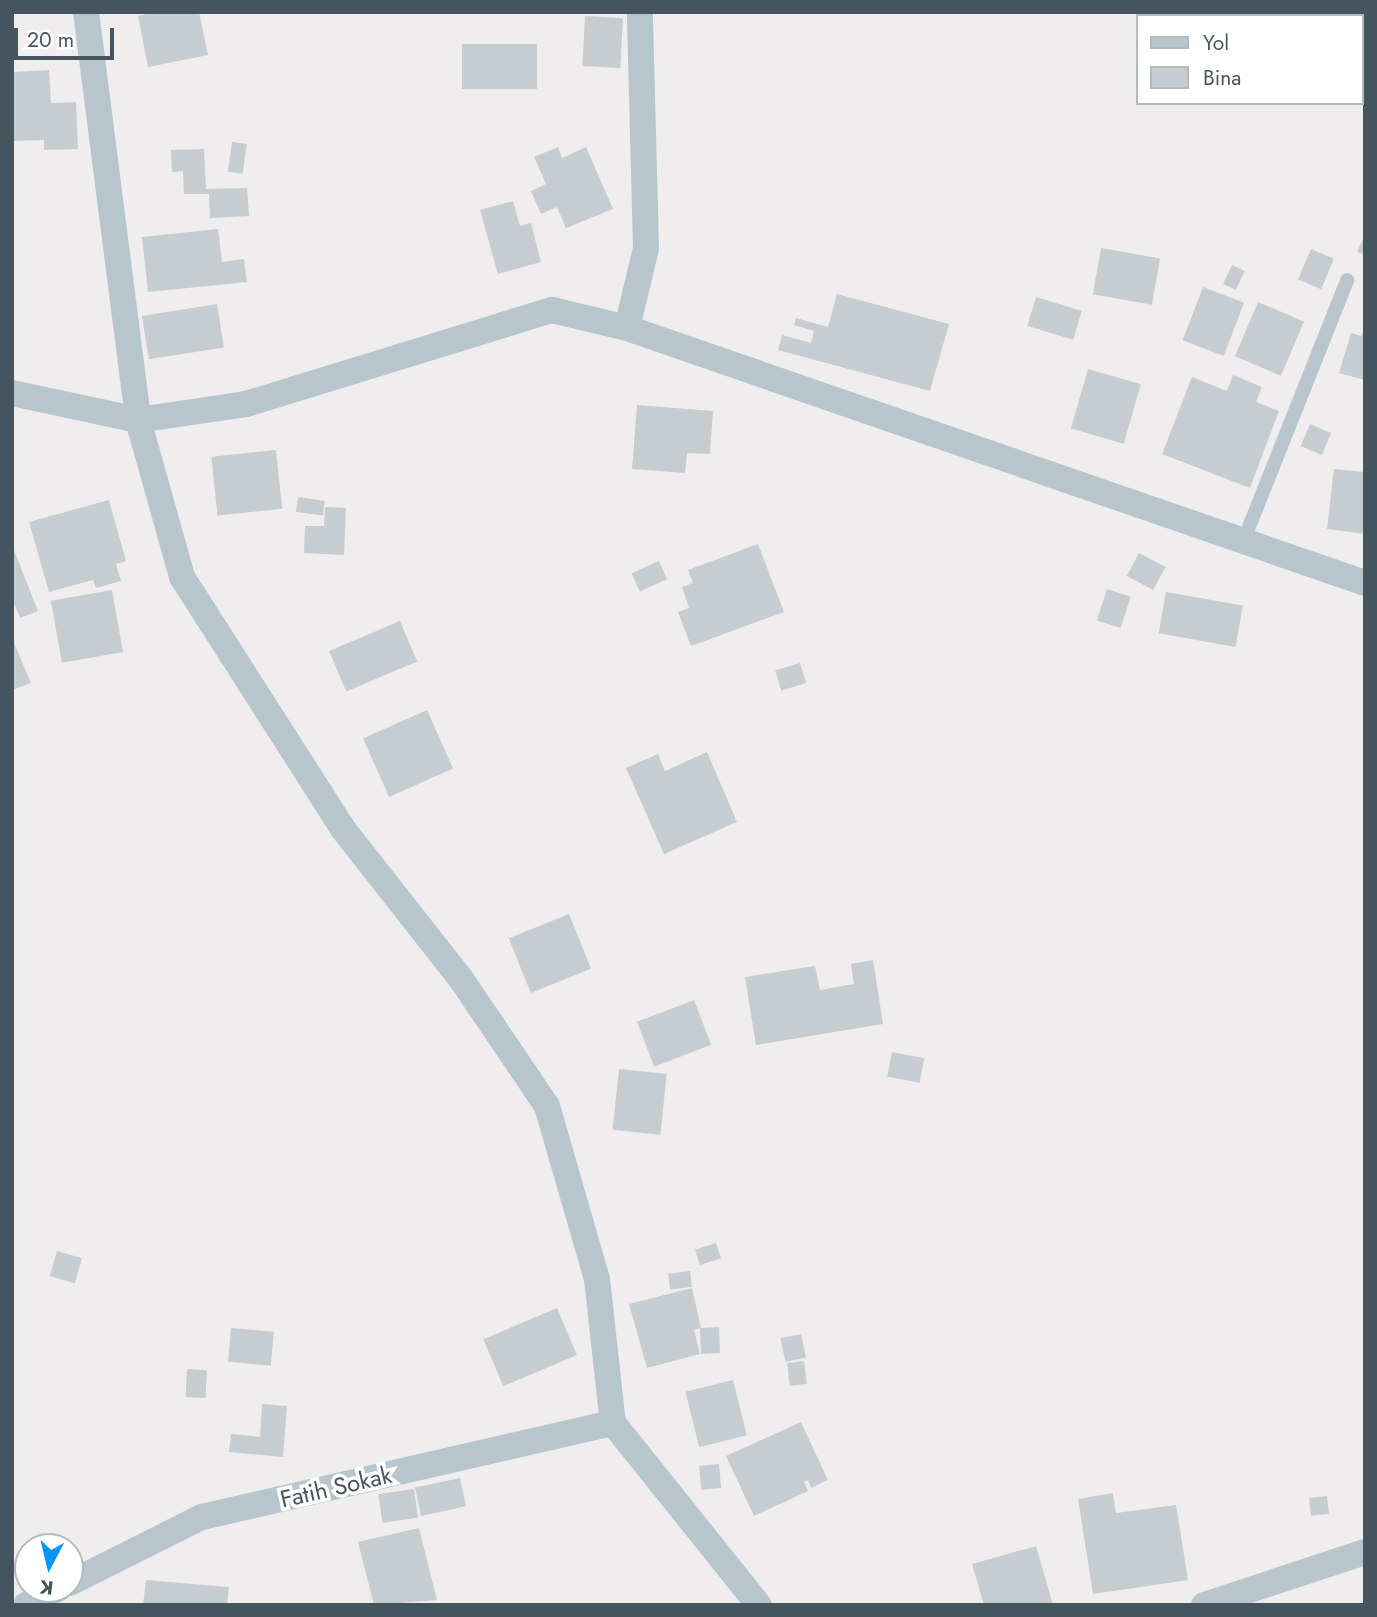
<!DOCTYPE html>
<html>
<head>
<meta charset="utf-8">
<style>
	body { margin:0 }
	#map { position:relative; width:1377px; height:1617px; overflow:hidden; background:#f0edee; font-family:Jost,sans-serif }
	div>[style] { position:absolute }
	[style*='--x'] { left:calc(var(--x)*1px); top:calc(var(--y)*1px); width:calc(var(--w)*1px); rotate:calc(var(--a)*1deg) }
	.building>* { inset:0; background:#c7ccd1; transform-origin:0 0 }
	.lane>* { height:14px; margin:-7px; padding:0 7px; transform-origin:7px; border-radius:7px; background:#b7c6cd }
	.street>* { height:26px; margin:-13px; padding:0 13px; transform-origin:13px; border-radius:13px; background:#b7c6cd }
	span { translate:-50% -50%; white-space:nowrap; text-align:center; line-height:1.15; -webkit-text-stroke:7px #fff; paint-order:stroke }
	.street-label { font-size:24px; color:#44555d }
	.frame { position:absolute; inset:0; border:14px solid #44555d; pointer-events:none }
	.legend { position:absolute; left:1136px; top:14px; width:228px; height:91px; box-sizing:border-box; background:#fff; border:2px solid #b4bbbe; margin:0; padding:9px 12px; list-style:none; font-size:21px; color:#44555d }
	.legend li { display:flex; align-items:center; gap:14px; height:35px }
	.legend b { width:35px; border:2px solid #b4bbbe }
	.north { position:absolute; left:14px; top:1533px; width:70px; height:70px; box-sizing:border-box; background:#fff; border:2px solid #b4bbbe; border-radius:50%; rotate:187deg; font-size:19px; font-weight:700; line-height:28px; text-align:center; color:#44555d }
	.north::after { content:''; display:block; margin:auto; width:24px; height:32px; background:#0597f2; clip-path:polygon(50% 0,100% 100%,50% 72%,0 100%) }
	.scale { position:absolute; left:14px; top:28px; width:100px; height:32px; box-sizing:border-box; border:4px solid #44555d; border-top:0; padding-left:9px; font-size:21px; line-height:24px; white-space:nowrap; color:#44555d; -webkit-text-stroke:5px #fff; paint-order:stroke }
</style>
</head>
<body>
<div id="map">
	<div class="building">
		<i style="clip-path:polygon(154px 12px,199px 12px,208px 55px,148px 67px,138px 16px)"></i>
		<i style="left:585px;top:16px;width:38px;height:50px;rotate:3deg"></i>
		<i style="left:462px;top:44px;width:75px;height:45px"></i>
		<i style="clip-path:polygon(49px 70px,51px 103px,76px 102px,78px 149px,44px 150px,44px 140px,12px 141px,12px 72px)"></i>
		<i style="left:232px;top:142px;width:15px;height:30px;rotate:8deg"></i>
		<i style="clip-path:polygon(558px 147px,562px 158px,586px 147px,613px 209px,566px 228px,557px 207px,541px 214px,531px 191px,546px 184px,534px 157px)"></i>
		<i style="clip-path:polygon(204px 149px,206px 189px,247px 188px,249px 216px,210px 218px,209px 194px,184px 194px,183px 171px,172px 172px,171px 150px)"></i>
		<i style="clip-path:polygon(513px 201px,520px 226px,531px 223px,541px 262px,498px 274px,480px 210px)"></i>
		<i style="clip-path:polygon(218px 229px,222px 262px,244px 259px,247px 282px,148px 292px,142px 237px)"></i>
		<i style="clip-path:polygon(1365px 235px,1365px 255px,1357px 252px)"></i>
		<i style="left:1101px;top:248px;width:60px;height:47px;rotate:10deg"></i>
		<i style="left:1311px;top:249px;width:25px;height:33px;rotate:23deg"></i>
		<i style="left:1232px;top:265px;width:14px;height:21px;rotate:25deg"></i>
		<i style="left:1203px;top:287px;width:44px;height:57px;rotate:21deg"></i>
		<i style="clip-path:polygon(837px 294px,949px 324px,930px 391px,778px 350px,782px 335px,811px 343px,814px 331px,794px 325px,796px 318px,828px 327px)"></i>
		<i style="left:1036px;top:297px;width:48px;height:30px;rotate:17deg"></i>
		<i style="left:1258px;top:302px;width:50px;height:59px;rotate:23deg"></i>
		<i style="left:217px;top:304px;width:44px;height:76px;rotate:81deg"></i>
		<i style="clip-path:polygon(1365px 326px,1365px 380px,1339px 373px,1351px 333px,1361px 336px)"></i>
		<i style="left:1088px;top:369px;width:55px;height:62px;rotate:16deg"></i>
		<i style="clip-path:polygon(1233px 375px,1262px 387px,1256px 402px,1279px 411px,1250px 488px,1162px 454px,1192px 377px,1227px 391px)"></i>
		<i style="clip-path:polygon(637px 405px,713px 411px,710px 454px,687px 453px,685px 473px,632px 469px)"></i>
		<i style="left:1310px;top:424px;width:23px;height:24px;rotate:23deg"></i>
		<i style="left:276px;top:450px;width:59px;height:65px;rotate:84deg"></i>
		<i style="clip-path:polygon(1334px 469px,1365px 472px,1365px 534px,1327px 529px)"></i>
		<i style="left:298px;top:497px;width:27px;height:15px;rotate:8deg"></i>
		<i style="clip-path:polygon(109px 500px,126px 561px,116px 564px,121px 581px,96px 588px,93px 580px,49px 592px,29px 522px)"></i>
		<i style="clip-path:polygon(325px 507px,346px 508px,344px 555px,304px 553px,305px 526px,324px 526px)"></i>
		<i style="clip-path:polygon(758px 544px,784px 612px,691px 646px,678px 612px,689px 608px,682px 587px,693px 583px,688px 570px)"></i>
		<i style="clip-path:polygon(12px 545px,38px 611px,20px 618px,12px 598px)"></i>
		<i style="left:1139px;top:553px;width:30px;height:26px;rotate:28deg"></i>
		<i style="left:659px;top:561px;width:20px;height:30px;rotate:66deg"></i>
		<i style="left:1107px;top:589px;width:25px;height:33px;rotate:18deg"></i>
		<i style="left:112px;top:590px;width:63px;height:62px;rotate:80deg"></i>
		<i style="left:1166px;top:592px;width:78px;height:42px;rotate:10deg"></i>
		<i style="left:400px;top:621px;width:44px;height:77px;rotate:67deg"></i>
		<i style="clip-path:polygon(12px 638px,31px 683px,12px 690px)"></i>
		<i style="left:800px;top:663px;width:21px;height:26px;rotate:73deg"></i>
		<i style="left:427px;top:710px;width:64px;height:70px;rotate:66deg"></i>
		<i style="clip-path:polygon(707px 752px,737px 822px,664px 854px,626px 768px,658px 754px,665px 771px)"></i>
		<i style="left:569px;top:914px;width:59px;height:65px;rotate:68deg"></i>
		<i style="clip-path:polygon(873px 960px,883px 1024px,756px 1045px,745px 977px,815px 966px,820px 990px,854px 984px,851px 964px)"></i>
		<i style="left:694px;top:1000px;width:48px;height:61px;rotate:69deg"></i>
		<i style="left:892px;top:1052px;width:33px;height:25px;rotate:11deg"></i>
		<i style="left:619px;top:1069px;width:48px;height:61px;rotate:6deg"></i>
		<i style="left:716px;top:1243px;width:16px;height:22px;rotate:72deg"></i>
		<i style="left:57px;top:1251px;width:26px;height:26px;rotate:16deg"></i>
		<i style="left:690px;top:1271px;width:16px;height:22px;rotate:83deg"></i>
		<i style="clip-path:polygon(692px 1288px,701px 1328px,719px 1327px,720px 1353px,701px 1354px,700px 1328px,694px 1330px,700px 1354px,647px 1368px,629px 1304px)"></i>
		<i style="left:557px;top:1308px;width:51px;height:80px;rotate:67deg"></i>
		<i style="left:231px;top:1328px;width:43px;height:34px;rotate:5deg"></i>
		<i style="left:801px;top:1334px;width:24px;height:21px;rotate:78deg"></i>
		<i style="left:804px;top:1361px;width:23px;height:17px;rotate:83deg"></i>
		<i style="left:187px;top:1369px;width:20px;height:28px;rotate:3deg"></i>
		<i style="left:733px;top:1380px;width:57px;height:49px;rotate:76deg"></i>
		<i style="clip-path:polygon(262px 1404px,287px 1406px,283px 1457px,229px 1452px,231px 1434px,260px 1437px)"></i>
		<i style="clip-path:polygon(801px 1422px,828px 1480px,811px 1488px,808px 1480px,804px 1482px,808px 1491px,754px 1516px,726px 1456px)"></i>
		<i style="left:719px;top:1464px;width:24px;height:20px;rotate:85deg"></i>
		<i style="left:460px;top:1478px;width:29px;height:46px;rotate:78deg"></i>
		<i style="left:414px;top:1489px;width:29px;height:36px;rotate:82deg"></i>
		<i style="clip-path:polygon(1113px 1493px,1116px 1513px,1176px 1505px,1188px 1580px,1093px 1594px,1078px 1499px)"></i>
		<i style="left:1327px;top:1496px;width:18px;height:18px;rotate:84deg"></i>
		<i style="clip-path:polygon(419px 1528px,437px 1600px,374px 1605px,358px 1542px)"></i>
		<i style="clip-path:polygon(1036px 1546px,1053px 1605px,984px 1605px,972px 1564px)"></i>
		<i style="clip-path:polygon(146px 1580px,229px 1587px,227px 1605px,143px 1605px)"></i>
	</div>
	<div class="lane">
		<i style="--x:1243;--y:542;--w:282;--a:-68.3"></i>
	</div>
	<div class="street">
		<i style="--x:86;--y:12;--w:411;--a:82.7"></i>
		<i style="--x:138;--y:420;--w:163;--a:74.3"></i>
		<i style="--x:182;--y:577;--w:299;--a:57.4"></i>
		<i style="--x:343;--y:829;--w:191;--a:51.8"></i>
		<i style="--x:461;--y:979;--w:153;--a:55.9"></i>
		<i style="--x:547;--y:1106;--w:180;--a:73.9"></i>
		<i style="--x:597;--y:1279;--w:145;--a:83.7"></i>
		<i style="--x:613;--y:1423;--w:233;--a:51.3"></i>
		<i style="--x:627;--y:328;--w:82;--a:-76.6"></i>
		<i style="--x:646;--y:248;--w:236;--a:-91.5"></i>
		<i style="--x:12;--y:393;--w:129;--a:12.1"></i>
		<i style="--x:138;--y:420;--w:109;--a:-8.4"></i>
		<i style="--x:246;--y:404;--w:320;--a:-17.1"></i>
		<i style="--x:552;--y:310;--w:77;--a:13.5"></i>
		<i style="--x:627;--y:328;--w:781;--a:19.06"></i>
		<i style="--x:70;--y:1583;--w:148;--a:-26.6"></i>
		<i style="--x:202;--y:1517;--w:422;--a:-12.9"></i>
		<i style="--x:26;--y:1605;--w:36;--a:-27"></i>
		<i style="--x:1204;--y:1605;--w:169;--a:-18.2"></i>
	</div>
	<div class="street-label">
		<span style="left:336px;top:1487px;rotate:-13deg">Fatih Sokak</span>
	</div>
	<div class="frame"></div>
	<ul class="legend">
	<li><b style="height:9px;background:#b7c6cd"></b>Yol</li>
	<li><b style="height:19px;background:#c7ccd1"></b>Bina</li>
	</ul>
	<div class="north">K</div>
	<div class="scale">20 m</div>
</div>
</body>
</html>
